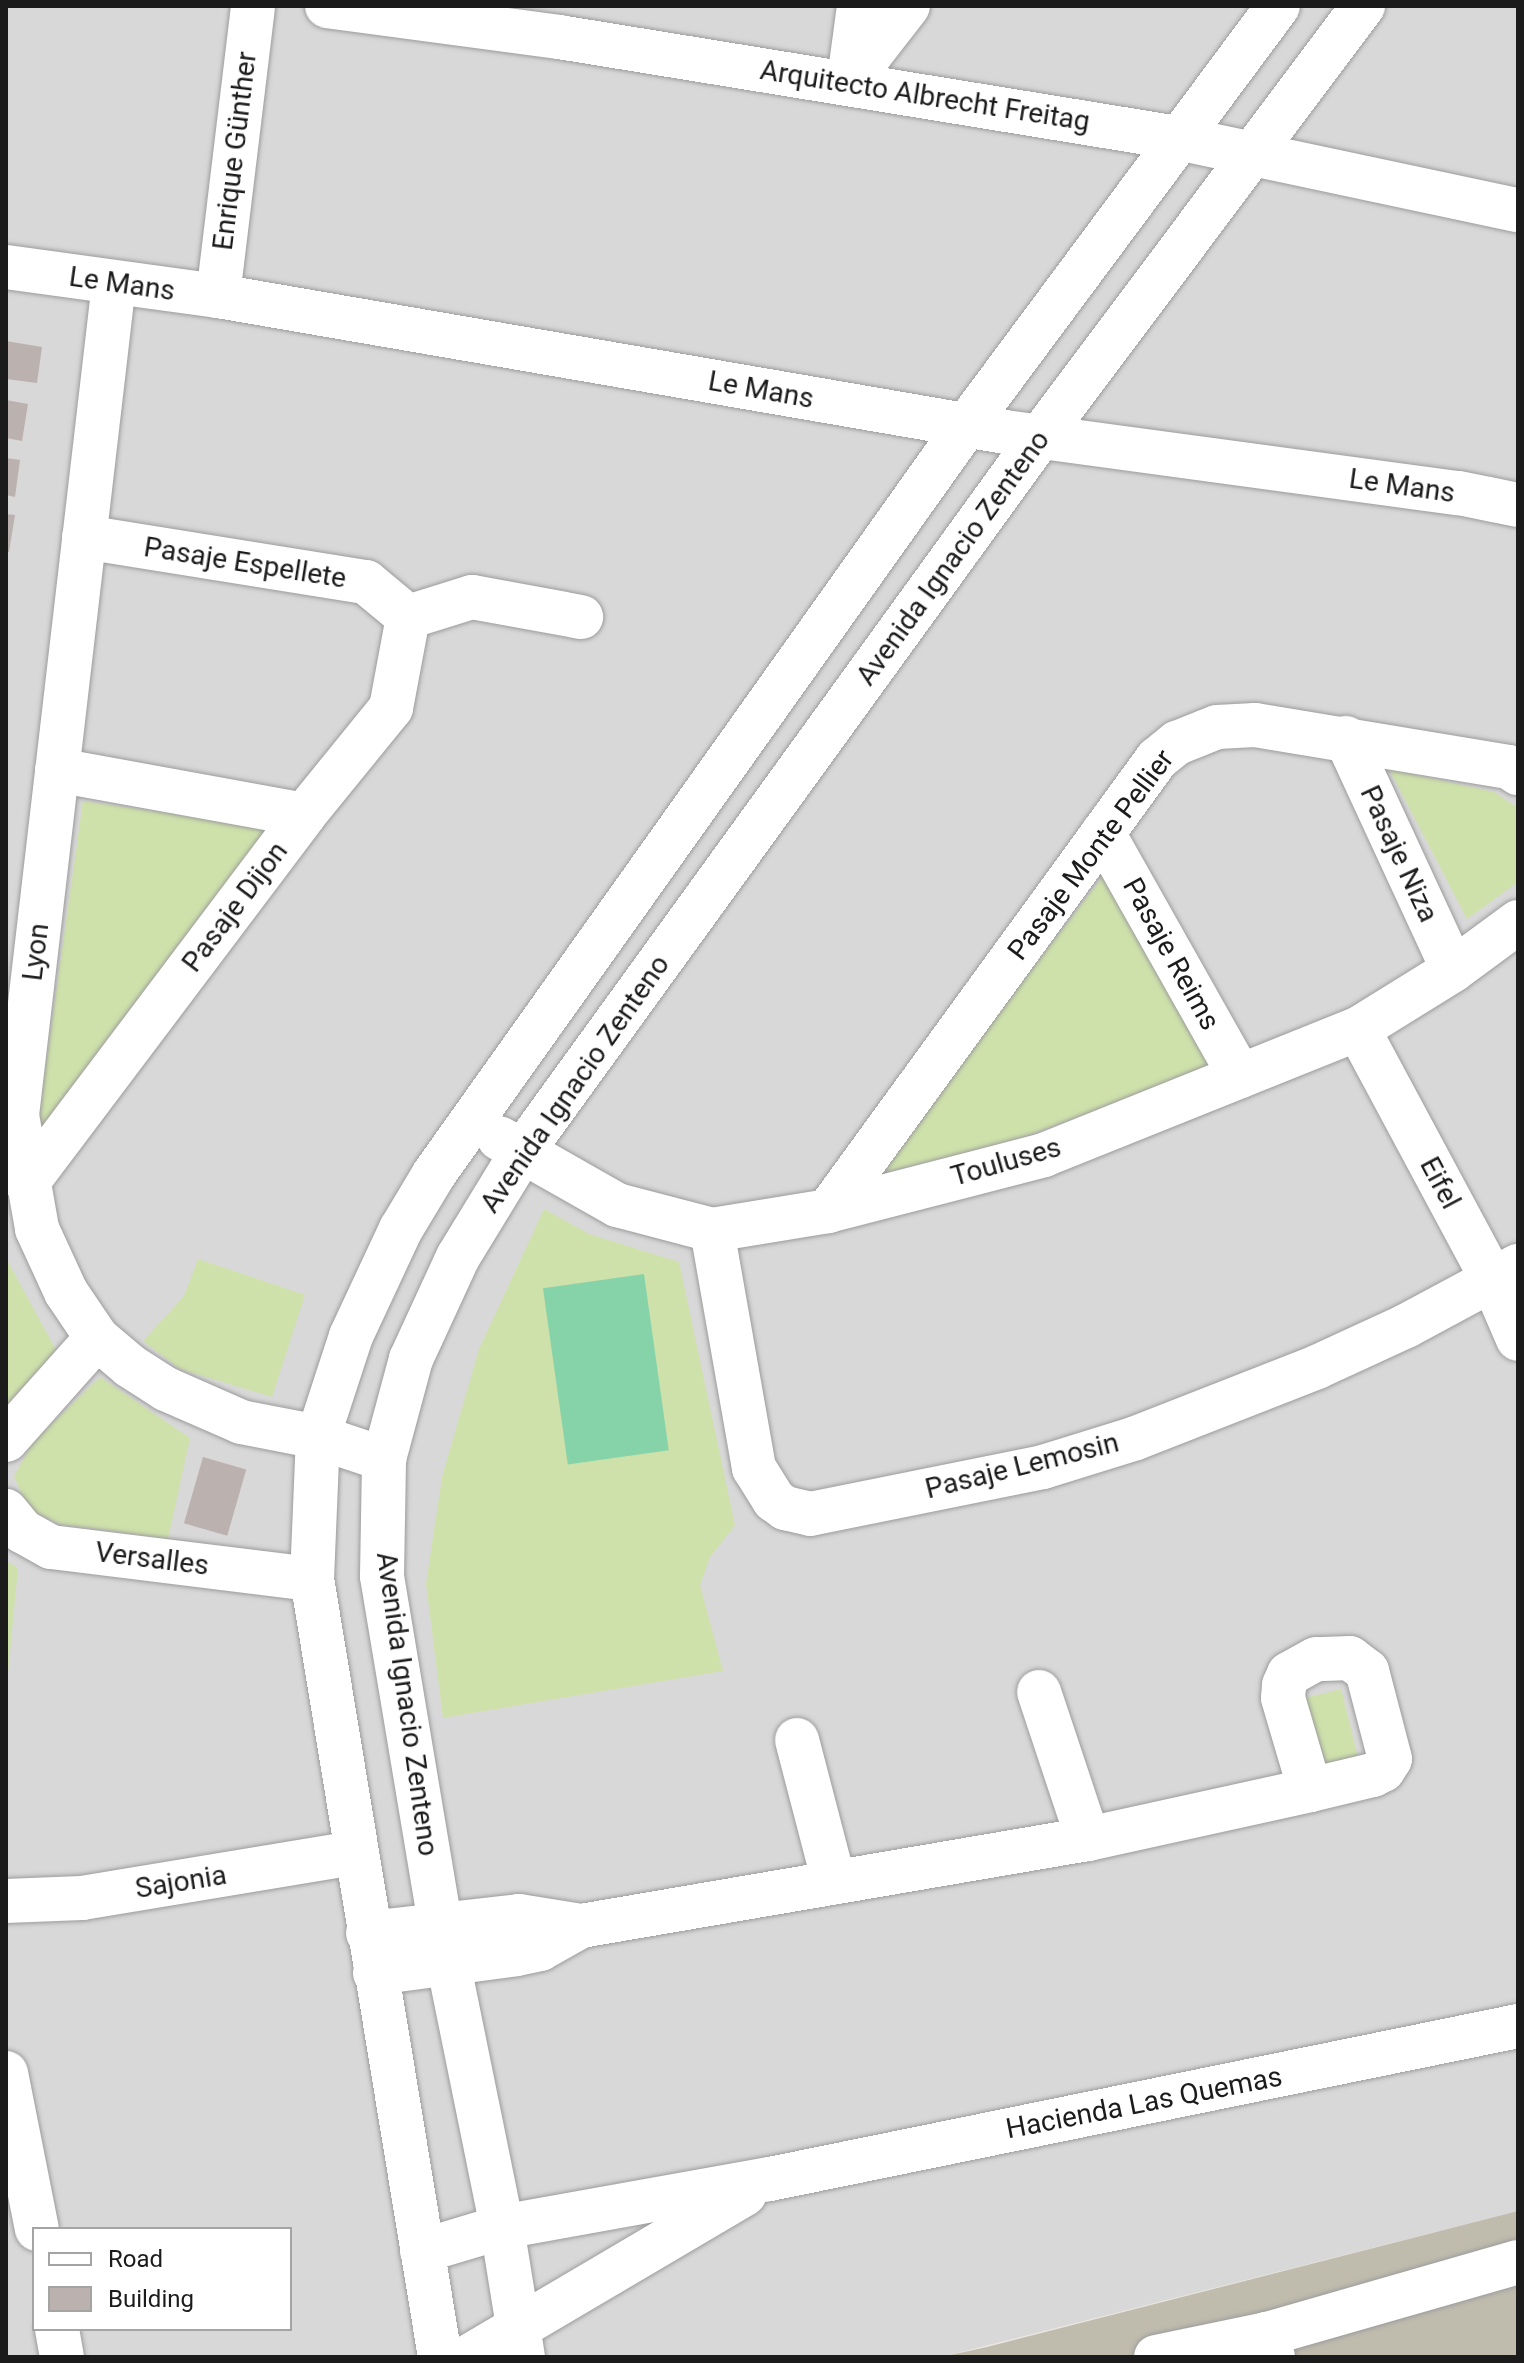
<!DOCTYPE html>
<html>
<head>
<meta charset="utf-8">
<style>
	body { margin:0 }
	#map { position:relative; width:1524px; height:2363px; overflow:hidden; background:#ebe6e1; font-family:Roboto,sans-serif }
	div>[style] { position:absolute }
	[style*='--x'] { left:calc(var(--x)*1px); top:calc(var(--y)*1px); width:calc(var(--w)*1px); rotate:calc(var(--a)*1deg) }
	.residential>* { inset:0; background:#d9d8d8 }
	.construction>* { inset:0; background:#bfbcae }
	.grass>* { inset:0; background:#cee1ab; transform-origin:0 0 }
	.pitch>* { inset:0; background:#86d3a9; transform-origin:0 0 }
	.building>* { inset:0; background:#bbb1ae; transform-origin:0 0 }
	.roads { filter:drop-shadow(0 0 2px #9c9c9c) drop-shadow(0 0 2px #9c9c9c) }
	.minor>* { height:44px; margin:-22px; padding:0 22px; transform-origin:22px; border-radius:22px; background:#fff }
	span { translate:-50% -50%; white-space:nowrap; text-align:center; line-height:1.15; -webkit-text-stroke:6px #fff; paint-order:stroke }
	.street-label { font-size:28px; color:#1b1b1b }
	.frame { position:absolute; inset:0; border:8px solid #1b1b1b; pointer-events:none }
	.legend { position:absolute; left:32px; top:2227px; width:260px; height:104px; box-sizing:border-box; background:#fff; border:2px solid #a4a4a4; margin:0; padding:10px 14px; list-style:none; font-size:24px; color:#1b1b1b }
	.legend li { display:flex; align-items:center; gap:16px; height:40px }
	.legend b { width:40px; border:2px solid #a4a4a4 }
</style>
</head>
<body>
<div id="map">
	<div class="residential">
		<i style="clip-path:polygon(evenodd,6px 6px,1518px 6px,1518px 2211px,941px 2357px,6px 2357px,6px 6px,34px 2229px,290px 2229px,290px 2329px,34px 2329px,34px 2229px)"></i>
	</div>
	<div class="construction">
		<i style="clip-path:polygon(1518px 2211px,1518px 2357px,941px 2357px,987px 2347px)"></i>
	</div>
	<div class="grass">
		<i style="clip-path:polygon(1389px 769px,1494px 792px,1518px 808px,1518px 882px,1467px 919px)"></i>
		<i style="clip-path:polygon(83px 801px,269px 828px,36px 1134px)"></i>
		<i style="clip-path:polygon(1106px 872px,1219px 1064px,1005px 1144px,875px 1175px)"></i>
		<i style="clip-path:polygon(544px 1209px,589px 1234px,679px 1262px,735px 1525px,710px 1557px,700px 1585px,723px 1671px,443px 1718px,426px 1584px,442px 1477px,479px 1349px)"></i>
		<i style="clip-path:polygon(6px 1258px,56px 1350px,6px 1406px)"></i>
		<i style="clip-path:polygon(198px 1259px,305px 1295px,272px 1397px,180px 1369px,143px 1341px,184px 1296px)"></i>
		<i style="clip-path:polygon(100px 1377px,190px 1438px,168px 1539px,60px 1524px,28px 1509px,14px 1476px,33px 1442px)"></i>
		<i style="clip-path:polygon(6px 1561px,18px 1568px,7px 1684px,6px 1684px)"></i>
		<i style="left:1341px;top:1689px;width:81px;height:52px;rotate:76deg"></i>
	</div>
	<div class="pitch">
		<i style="left:644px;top:1274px;width:178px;height:102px;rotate:82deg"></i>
	</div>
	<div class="building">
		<i style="clip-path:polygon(6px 341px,42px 347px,37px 383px,6px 379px)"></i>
		<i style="clip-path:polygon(6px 400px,28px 404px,22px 441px,6px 438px)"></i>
		<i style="clip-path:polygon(6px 458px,20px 460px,15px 497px,6px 495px)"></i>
		<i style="clip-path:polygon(6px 514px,15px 515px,9px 552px,6px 552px)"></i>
		<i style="left:203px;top:1457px;width:45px;height:69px;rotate:16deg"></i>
	</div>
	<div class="roads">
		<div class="minor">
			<i style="--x:327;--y:6;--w:234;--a:7.6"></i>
			<i style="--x:559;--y:37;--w:627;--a:9.27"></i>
			<i style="--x:1178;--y:138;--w:348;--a:12"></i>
			<i style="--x:849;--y:80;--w:75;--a:-82.3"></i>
			<i style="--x:849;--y:82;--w:96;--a:-52.2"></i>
			<i style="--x:6;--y:267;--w:214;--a:7.8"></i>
			<i style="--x:218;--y:296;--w:799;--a:9.8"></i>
			<i style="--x:1005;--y:432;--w:458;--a:7.7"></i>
			<i style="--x:1459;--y:493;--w:60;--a:11.5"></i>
			<i style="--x:114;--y:283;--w:838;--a:96.65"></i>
			<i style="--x:17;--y:1115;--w:116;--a:80"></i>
			<i style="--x:37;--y:1229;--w:69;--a:65.3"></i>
			<i style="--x:66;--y:1292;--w:55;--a:56"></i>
			<i style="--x:97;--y:1338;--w:43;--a:40.3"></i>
			<i style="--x:130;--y:1366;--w:43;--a:32.6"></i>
			<i style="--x:166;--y:1389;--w:82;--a:23.7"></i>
			<i style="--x:241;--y:1422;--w:78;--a:11"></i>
			<i style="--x:318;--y:1437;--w:70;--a:18.4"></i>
			<i style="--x:218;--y:296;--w:292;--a:-83.1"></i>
			<i style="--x:84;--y:537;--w:286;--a:9.1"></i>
			<i style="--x:366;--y:582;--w:55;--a:39.8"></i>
			<i style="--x:408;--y:617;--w:67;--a:-17.4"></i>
			<i style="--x:472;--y:597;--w:111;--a:10.4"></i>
			<i style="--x:1346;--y:738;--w:255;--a:65.2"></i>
			<i style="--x:57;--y:770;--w:251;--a:10.3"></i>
			<i style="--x:1103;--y:833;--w:279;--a:60.6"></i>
			<i style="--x:1358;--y:1029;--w:286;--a:61.8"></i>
			<i style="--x:1493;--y:1281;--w:63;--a:66.7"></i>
			<i style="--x:499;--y:1138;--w:136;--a:29.6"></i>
			<i style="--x:617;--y:1205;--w:98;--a:14.7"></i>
			<i style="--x:712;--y:1230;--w:118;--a:-9.3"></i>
			<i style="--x:828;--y:1211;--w:223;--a:-14.5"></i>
			<i style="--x:1044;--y:1155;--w:338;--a:-21.9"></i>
			<i style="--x:1358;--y:1029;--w:112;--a:-31.8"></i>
			<i style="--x:1453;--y:970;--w:81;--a:-36.4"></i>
			<i style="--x:27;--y:1183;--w:461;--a:-53"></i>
			<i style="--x:304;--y:815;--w:138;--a:-50.9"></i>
			<i style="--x:391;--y:708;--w:93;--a:-79.4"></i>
			<i style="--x:828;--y:1211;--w:559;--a:-53.95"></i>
			<i style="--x:1157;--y:759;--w:26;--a:-39"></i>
			<i style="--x:1177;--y:743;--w:43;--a:-21.8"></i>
			<i style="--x:1217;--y:727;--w:38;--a:-3"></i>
			<i style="--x:1255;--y:725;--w:257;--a:9.4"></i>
			<i style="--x:1509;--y:767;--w:11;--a:34"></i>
			<i style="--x:712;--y:1230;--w:242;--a:80"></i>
			<i style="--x:754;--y:1468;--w:38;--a:58"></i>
			<i style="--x:774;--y:1500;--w:14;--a:36"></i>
			<i style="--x:785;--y:1508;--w:26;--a:13"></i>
			<i style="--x:810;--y:1514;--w:238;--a:-11.4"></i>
			<i style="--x:1043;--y:1467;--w:97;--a:-17.3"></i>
			<i style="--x:1136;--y:1438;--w:194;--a:-21.4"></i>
			<i style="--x:1317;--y:1367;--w:98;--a:-24.7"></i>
			<i style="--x:1406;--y:1326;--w:127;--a:-28.2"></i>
			<i style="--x:6;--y:1440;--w:137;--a:-48.3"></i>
			<i style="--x:6;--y:1511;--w:26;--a:51"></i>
			<i style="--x:22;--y:1531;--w:33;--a:29"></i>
			<i style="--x:51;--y:1547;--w:263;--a:7"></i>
			<i style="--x:1039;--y:1692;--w:155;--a:71.6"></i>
			<i style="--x:797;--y:1740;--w:147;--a:75.4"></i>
			<i style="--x:6;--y:1901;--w:76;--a:-2.3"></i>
			<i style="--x:82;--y:1898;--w:277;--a:-9.4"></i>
			<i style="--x:368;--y:1933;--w:152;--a:-6.4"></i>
			<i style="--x:519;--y:1916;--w:63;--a:9.2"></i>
			<i style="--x:375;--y:1973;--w:143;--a:-7.6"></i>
			<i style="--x:517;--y:1954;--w:24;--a:-12"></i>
			<i style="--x:540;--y:1949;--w:47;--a:-29.3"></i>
			<i style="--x:581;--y:1926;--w:514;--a:-9.74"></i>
			<i style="--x:1088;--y:1839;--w:227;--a:-12.4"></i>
			<i style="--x:1310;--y:1790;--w:65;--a:-13.4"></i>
			<i style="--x:1373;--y:1775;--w:11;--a:-27"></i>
			<i style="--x:1383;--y:1770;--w:13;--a:-58"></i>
			<i style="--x:1390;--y:1759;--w:91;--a:-104.6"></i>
			<i style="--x:1367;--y:1671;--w:21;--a:-143"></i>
			<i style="--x:1350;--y:1658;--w:34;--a:178"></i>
			<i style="--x:1316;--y:1659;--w:31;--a:151"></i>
			<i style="--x:1289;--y:1674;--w:12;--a:114"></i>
			<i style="--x:1284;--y:1685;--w:13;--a:94"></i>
			<i style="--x:1283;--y:1698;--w:96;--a:73.6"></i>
			<i style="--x:6;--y:2073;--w:159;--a:78.8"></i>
			<i style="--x:422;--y:2251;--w:84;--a:-16.7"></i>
			<i style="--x:502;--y:2227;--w:272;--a:-10.2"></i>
			<i style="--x:770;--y:2179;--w:763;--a:-11.56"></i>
			<i style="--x:57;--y:2329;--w:28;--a:80"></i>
			<i style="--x:440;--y:2357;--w:788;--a:-99.34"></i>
			<i style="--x:312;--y:1579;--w:142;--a:-87.6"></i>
			<i style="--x:318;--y:1437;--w:106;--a:-71.9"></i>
			<i style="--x:351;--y:1336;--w:118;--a:-65"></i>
			<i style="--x:401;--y:1229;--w:64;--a:-59"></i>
			<i style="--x:434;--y:1174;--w:918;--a:-54.58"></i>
			<i style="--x:966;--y:426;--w:523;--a:-53.39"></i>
			<i style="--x:468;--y:2357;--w:321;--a:-30.5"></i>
			<i style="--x:523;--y:2357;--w:132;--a:-99.2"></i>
			<i style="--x:502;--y:2227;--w:310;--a:-101.5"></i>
			<i style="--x:440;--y:1923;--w:352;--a:-99.5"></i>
			<i style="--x:382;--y:1576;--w:117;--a:-89"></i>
			<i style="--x:384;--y:1459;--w:104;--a:-74.9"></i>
			<i style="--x:411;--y:1359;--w:112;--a:-65.3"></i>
			<i style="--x:458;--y:1257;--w:123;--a:-58.6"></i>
			<i style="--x:522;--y:1152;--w:883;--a:-54.08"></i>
			<i style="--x:1040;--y:437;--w:539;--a:-53.15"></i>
			<i style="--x:1156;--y:2357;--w:113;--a:-11.7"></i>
			<i style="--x:1273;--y:2357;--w:24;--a:-105"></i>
			<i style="--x:1267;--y:2334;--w:261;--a:-16"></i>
		</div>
	</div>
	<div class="street-label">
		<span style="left:925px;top:96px;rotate:9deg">Arquitecto Albrecht Freitag</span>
		<span style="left:235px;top:151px;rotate:-83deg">Enrique Günther</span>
		<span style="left:122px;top:284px;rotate:8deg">Le Mans</span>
		<span style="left:761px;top:390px;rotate:10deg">Le Mans</span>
		<span style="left:1402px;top:486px;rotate:8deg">Le Mans</span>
		<span style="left:953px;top:558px;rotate:-54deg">Avenida Ignacio Zenteno</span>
		<span style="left:245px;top:563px;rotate:9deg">Pasaje Espellete</span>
		<span style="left:1399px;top:854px;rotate:65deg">Pasaje Niza</span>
		<span style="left:1091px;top:855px;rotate:-53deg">Pasaje Monte Pellier</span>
		<span style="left:235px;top:907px;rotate:-53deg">Pasaje Dijon</span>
		<span style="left:36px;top:952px;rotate:-83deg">Lyon</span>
		<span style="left:1171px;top:954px;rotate:61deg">Pasaje Reims</span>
		<span style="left:575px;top:1084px;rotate:-55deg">Avenida Ignacio Zenteno</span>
		<span style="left:1006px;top:1162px;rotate:-16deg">Touluses</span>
		<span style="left:1440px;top:1183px;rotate:62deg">Eifel</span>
		<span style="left:1022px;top:1466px;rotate:-14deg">Pasaje Lemosin</span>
		<span style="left:152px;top:1559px;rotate:7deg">Versalles</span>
		<span style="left:407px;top:1704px;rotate:82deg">Avenida Ignacio Zenteno</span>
		<span style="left:181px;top:1882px;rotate:-9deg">Sajonia</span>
		<span style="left:1144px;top:2103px;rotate:-11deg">Hacienda Las Quemas</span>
	</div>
	<div class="frame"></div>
	<ul class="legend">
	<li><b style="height:10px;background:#fff"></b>Road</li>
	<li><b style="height:22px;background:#bbb1ae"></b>Building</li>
	</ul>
</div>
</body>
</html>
